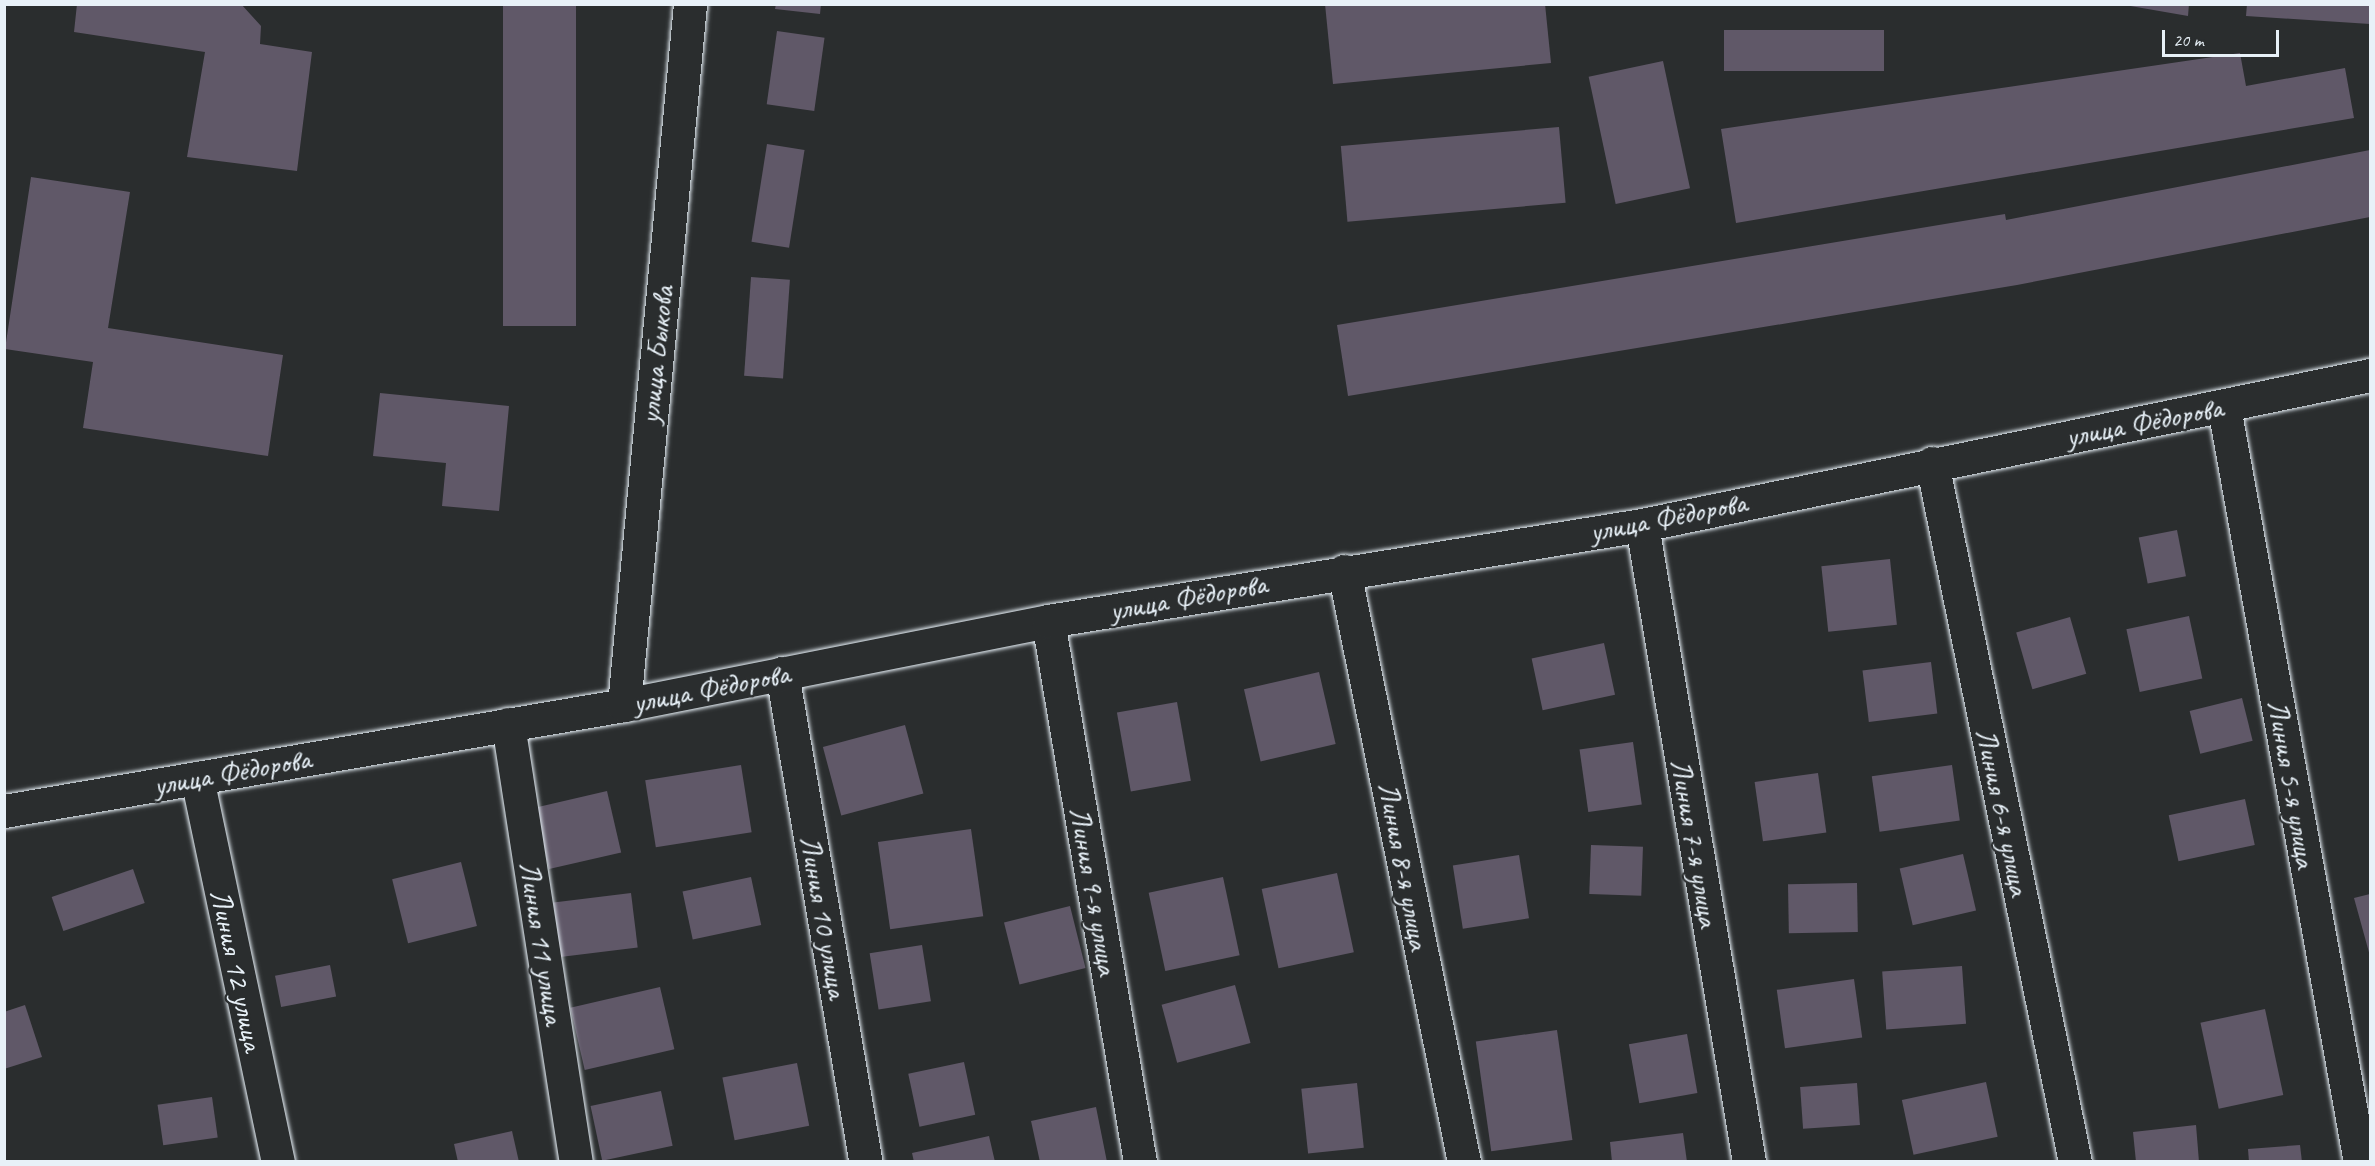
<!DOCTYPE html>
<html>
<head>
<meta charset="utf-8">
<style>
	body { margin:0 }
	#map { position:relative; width:2375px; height:1166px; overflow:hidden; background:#2a2d2e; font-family:Caveat,sans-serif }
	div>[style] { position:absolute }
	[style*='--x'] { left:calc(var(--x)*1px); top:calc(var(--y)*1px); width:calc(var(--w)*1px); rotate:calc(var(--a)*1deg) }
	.building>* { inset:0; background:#605868; transform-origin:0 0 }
	.roads { filter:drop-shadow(0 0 2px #e8f1f8) drop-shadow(0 0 2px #e8f1f8) }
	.street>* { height:33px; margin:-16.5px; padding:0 16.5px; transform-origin:16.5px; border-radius:16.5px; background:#2a2d2e }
	.secondary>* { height:33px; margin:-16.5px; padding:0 16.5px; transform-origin:16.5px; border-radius:16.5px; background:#2a2d2e }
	span { translate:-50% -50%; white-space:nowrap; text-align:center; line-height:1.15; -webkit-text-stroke:4.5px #2a2d2e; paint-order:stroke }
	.street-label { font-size:30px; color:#e8f1f8 }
	.frame { position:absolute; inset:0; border:6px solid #e8f1f8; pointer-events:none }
	.scale { position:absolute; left:2162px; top:30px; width:117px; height:27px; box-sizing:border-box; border:3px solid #e8f1f8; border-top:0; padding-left:8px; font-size:18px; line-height:21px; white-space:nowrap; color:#e8f1f8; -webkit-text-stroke:4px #2a2d2e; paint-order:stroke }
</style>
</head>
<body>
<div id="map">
	<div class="building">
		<i style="clip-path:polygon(77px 4px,241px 4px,261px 26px,260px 44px,312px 52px,297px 171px,187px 157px,205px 52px,74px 32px)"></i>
		<i style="left:503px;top:4px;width:73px;height:322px"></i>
		<i style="clip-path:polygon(776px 4px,821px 4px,820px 14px,775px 9px)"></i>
		<i style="clip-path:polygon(1325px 4px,1545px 4px,1551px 63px,1333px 84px)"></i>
		<i style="clip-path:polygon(2119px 4px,2189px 4px,2188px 16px)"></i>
		<i style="clip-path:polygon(2247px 4px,2370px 4px,2370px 24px,2246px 16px)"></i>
		<i style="left:1884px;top:30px;width:41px;height:160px;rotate:90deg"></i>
		<i style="left:777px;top:31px;width:48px;height:74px;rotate:8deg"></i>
		<i style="clip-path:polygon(2240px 53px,2246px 86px,2345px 68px,2354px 118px,1736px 223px,1721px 129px)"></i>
		<i style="left:1663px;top:61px;width:130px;height:76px;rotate:78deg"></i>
		<i style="left:1559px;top:127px;width:76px;height:219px;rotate:85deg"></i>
		<i style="left:767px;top:144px;width:38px;height:99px;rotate:9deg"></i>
		<i style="clip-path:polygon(2370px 150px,2370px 217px,2017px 285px,1348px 396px,1337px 325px,2005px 214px,2006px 220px)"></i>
		<i style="clip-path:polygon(31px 177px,130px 192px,108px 328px,283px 355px,268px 456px,83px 428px,93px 362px,5px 349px)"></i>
		<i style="left:751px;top:277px;width:39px;height:99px;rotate:4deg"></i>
		<i style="clip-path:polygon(380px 393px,509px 406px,499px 511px,442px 506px,446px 463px,373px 456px)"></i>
		<i style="left:2177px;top:530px;width:47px;height:39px;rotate:79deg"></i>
		<i style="left:1890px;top:559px;width:66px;height:69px;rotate:84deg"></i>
		<i style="left:2189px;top:616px;width:64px;height:64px;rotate:78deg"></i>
		<i style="left:2070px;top:617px;width:59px;height:56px;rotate:74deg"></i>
		<i style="left:1604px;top:643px;width:53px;height:74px;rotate:78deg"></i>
		<i style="left:1931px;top:662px;width:52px;height:69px;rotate:83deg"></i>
		<i style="left:1319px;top:672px;width:74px;height:77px;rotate:77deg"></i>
		<i style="left:2242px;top:698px;width:44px;height:54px;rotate:76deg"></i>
		<i style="left:1177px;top:702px;width:80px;height:61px;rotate:80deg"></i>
		<i style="left:905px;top:725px;width:71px;height:85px;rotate:75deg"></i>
		<i style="left:1633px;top:742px;width:63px;height:54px;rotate:82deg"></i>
		<i style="left:741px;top:765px;width:68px;height:97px;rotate:81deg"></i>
		<i style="left:1952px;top:765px;width:56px;height:81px;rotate:82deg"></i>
		<i style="left:1818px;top:773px;width:60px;height:64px;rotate:82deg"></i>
		<i style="left:607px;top:791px;width:63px;height:74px;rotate:77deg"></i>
		<i style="left:2245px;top:799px;width:47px;height:78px;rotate:78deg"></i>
		<i style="left:971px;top:829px;width:88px;height:94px;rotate:82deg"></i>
		<i style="left:1591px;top:845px;width:52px;height:49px;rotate:2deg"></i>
		<i style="left:1963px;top:854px;width:58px;height:65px;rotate:77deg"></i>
		<i style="left:1519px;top:855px;width:64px;height:67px;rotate:81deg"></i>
		<i style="left:461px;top:862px;width:66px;height:71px;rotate:76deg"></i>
		<i style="left:133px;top:869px;width:36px;height:86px;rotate:71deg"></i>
		<i style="left:1337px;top:873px;width:81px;height:77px;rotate:78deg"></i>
		<i style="left:751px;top:877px;width:49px;height:70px;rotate:78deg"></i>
		<i style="left:1223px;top:877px;width:80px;height:76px;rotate:78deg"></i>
		<i style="left:1857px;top:883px;width:49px;height:69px;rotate:89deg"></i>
		<i style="left:631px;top:893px;width:55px;height:78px;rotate:83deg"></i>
		<i style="clip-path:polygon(2370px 894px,2370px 956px,2354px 898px)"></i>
		<i style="left:1070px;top:906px;width:64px;height:68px;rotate:76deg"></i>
		<i style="left:922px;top:945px;width:57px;height:53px;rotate:81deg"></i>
		<i style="left:330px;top:965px;width:32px;height:56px;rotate:79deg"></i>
		<i style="left:1962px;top:966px;width:58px;height:80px;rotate:86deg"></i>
		<i style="left:1854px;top:979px;width:59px;height:78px;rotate:82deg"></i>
		<i style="left:1235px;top:985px;width:60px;height:76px;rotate:75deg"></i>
		<i style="left:660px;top:987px;width:64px;height:92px;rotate:77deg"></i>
		<i style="clip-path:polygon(25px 1005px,42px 1057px,4px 1069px,4px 1012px)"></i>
		<i style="left:2265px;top:1009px;width:88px;height:66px;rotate:78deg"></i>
		<i style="left:1557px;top:1030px;width:111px;height:82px;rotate:82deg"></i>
		<i style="left:1687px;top:1034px;width:60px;height:59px;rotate:80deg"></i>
		<i style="left:964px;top:1062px;width:54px;height:57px;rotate:78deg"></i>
		<i style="left:797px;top:1063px;width:64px;height:76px;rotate:79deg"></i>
		<i style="left:1986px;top:1082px;width:56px;height:86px;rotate:78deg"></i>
		<i style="left:1357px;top:1083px;width:65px;height:56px;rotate:84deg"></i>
		<i style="left:1857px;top:1083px;width:42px;height:57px;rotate:86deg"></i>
		<i style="left:661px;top:1091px;width:56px;height:72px;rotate:78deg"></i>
		<i style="left:212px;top:1097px;width:41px;height:55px;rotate:82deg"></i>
		<i style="clip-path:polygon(1096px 1107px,1107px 1162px,1040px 1162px,1031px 1121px)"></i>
		<i style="clip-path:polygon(2196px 1125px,2199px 1162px,2136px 1162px,2133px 1132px)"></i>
		<i style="clip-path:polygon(512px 1131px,519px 1162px,458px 1162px,454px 1144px)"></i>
		<i style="clip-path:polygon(1683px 1133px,1687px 1162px,1612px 1162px,1610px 1142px)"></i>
		<i style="clip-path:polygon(989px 1136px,995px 1162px,914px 1162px,912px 1153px)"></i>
		<i style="clip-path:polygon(2300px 1145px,2302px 1162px,2249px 1162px,2248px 1149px)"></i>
	</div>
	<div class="roads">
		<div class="street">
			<i style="--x:2224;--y:407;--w:767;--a:79.79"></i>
			<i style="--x:1932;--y:463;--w:713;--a:78.44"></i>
			<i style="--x:1642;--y:525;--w:646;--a:80.46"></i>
			<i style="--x:1344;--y:571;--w:603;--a:78.52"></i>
			<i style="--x:1048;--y:621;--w:549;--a:80.35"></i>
			<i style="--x:782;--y:673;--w:496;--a:80.3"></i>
			<i style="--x:508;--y:724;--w:443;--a:81.2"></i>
			<i style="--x:197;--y:778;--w:392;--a:78.1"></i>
			<i style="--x:4;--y:811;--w:629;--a:-9.7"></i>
			<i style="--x:624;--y:705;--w:432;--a:-11.2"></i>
			<i style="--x:1048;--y:621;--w:602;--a:-9.18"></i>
			<i style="--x:1642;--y:525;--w:743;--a:-11.64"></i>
		</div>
		<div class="secondary">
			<i style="--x:624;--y:705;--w:704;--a:-84.62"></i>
		</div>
	</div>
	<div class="street-label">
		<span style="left:656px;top:355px;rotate:-84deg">улица Быкова</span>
		<span style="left:2144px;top:422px;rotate:-11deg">улица Фёдорова</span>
		<span style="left:1668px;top:517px;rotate:-11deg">улица Фёдорова</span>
		<span style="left:1188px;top:597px;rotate:-10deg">улица Фёдорова</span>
		<span style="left:711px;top:688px;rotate:-11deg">улица Фёдорова</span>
		<span style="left:232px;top:772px;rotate:-10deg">улица Фёдорова</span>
		<span style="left:2292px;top:784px;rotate:80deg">Линия 5-я улица</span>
		<span style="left:2003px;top:812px;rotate:78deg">Линия 6-я улица</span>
		<span style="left:1695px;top:843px;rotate:80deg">Линия 7-я улица</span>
		<span style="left:1404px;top:866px;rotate:79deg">Линия 8-я улица</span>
		<span style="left:1094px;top:891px;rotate:80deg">Линия 9-я улица</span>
		<span style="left:824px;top:917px;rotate:80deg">Линия 10 улица</span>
		<span style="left:542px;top:943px;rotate:81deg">Линия 11 улица</span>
		<span style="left:237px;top:970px;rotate:78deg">Линия 12 улица</span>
	</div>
	<div class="frame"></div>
	<div class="scale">20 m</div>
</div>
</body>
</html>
